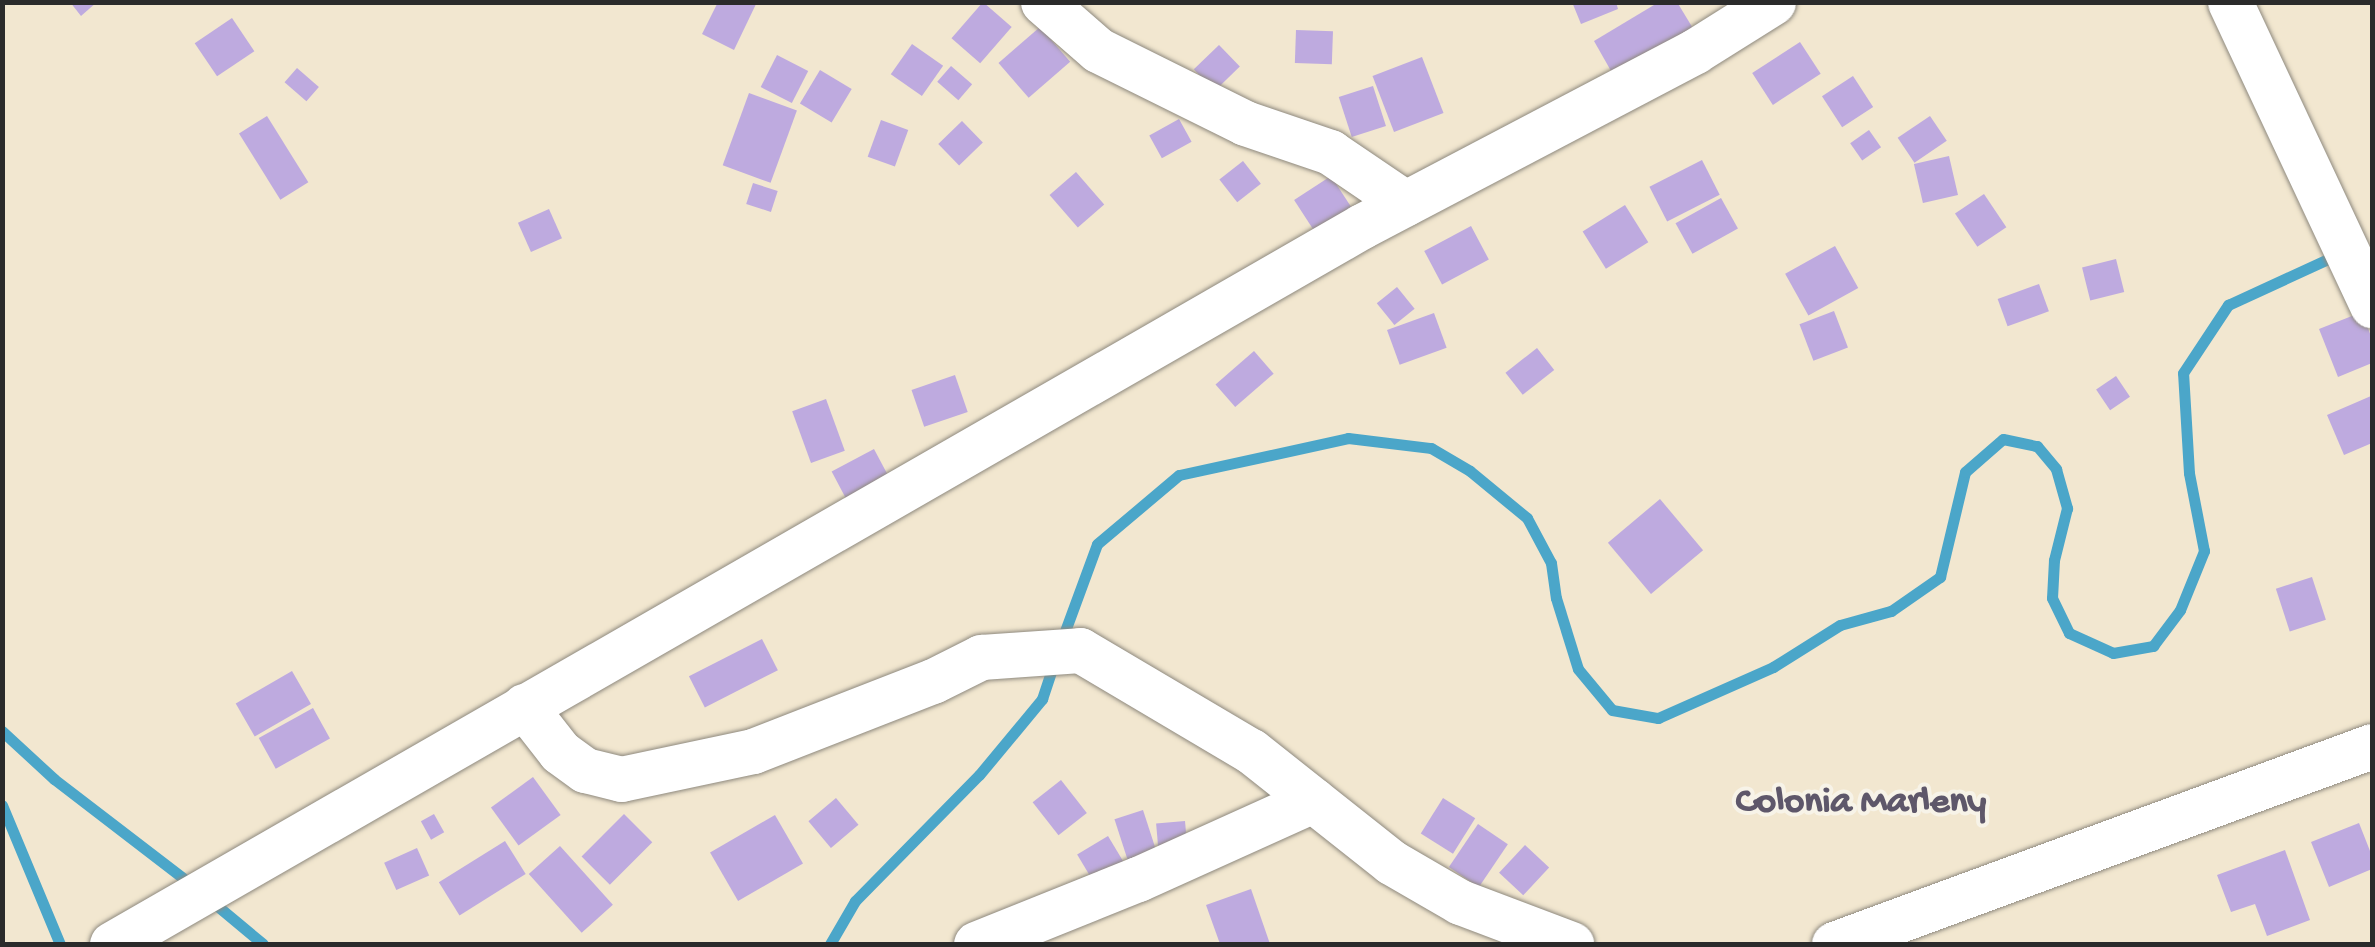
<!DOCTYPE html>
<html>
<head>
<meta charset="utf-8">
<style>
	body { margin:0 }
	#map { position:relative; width:2375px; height:947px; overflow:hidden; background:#f2e7d0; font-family:"Gochi Hand",sans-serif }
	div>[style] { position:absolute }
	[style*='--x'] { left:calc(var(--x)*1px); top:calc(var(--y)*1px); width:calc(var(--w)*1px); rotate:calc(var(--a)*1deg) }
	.stream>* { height:11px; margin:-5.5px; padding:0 5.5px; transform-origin:5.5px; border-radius:5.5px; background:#4ba6c9 }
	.building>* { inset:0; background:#beaadf; transform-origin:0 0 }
	.roads { filter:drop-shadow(0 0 2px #8e897e) drop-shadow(0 0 2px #8e897e) }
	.minor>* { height:45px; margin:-22.5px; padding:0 22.5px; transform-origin:22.5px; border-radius:22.5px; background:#fff }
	span { translate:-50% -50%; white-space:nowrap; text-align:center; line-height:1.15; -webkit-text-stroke:8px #f7f3e8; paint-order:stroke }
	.neighbourhood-label { font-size:38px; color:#5e576a; font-weight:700 }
	.frame { position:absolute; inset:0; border:5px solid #2b2b2b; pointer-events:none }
</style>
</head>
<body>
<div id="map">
	<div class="stream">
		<i style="--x:1061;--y:642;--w:104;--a:-69.8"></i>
		<i style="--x:1097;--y:544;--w:107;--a:-40.1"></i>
		<i style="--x:1179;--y:475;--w:173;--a:-12.3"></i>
		<i style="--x:1348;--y:438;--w:84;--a:6.9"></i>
		<i style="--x:1431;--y:448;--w:45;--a:30.5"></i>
		<i style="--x:1470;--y:471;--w:74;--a:39.5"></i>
		<i style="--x:1527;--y:518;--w:51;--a:61.9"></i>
		<i style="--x:1551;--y:563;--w:35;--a:82"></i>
		<i style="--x:1556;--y:598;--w:74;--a:72.8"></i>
		<i style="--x:1578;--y:669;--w:53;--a:50.3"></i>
		<i style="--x:1612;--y:710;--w:47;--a:9.9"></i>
		<i style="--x:1658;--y:718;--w:126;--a:-23.9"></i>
		<i style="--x:1773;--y:667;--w:79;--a:-32.1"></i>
		<i style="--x:1840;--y:625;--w:53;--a:-15.4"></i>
		<i style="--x:1891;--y:611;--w:60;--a:-34.8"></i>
		<i style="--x:1940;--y:577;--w:108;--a:-76.6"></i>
		<i style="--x:1965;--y:472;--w:50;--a:-41"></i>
		<i style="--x:2003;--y:439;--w:35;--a:12"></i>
		<i style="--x:2037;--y:446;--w:30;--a:50"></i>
		<i style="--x:2056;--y:469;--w:41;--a:74.2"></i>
		<i style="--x:2067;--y:508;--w:54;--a:104"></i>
		<i style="--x:2054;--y:560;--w:38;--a:93"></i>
		<i style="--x:2052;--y:598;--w:39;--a:64"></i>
		<i style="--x:2069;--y:633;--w:48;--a:24.4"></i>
		<i style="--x:2113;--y:653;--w:41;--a:-9.9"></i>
		<i style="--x:2153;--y:646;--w:45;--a:-53.1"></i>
		<i style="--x:2180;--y:610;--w:64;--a:-67.9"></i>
		<i style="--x:2204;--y:551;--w:79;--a:-100.9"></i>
		<i style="--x:2189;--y:473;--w:100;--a:-93.4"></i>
		<i style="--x:2183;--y:373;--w:82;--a:-56.5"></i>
		<i style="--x:2228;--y:305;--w:122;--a:-24.7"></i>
		<i style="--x:2;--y:731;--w:71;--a:42.7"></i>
		<i style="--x:54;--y:779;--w:178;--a:37.5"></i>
		<i style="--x:2;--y:805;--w:151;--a:67.4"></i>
		<i style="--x:209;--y:899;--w:70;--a:39.8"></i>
		<i style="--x:830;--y:944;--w:50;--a:-59.8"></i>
		<i style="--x:855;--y:901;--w:177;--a:-45.5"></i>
		<i style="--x:979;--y:775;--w:99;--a:-50.3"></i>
		<i style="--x:1042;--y:699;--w:41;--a:-71.6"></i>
	</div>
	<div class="building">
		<i style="clip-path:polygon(70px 2px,97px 2px,81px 16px)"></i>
		<i style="clip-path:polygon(718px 2px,757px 2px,734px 50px,702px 34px)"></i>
		<i style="left:983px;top:2px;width:38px;height:48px;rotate:41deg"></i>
		<i style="clip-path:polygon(1572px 2px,1616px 2px,1618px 9px,1581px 24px)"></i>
		<i style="clip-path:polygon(1659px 2px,1677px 2px,1694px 30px,1615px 78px,1594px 41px)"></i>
		<i style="left:232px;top:18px;width:40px;height:45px;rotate:56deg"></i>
		<i style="left:1040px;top:27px;width:46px;height:55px;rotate:49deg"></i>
		<i style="left:1296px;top:30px;width:37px;height:33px;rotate:2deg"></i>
		<i style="left:1800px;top:42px;width:38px;height:57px;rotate:57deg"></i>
		<i style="left:912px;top:44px;width:38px;height:37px;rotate:35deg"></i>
		<i style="left:1219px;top:45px;width:30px;height:35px;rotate:46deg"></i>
		<i style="left:777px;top:55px;width:35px;height:36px;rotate:27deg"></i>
		<i style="left:1422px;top:57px;width:60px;height:53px;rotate:69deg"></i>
		<i style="left:951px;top:66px;width:28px;height:21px;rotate:41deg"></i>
		<i style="left:297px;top:68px;width:29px;height:19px;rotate:41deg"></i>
		<i style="left:820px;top:70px;width:37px;height:39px;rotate:31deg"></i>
		<i style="left:1853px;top:76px;width:37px;height:37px;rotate:57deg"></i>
		<i style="left:1373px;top:86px;width:42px;height:36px;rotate:72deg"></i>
		<i style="left:749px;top:93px;width:51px;height:77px;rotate:20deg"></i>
		<i style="left:267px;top:116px;width:78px;height:33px;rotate:58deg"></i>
		<i style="left:1930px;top:116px;width:30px;height:39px;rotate:56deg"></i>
		<i style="left:1179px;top:119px;width:26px;height:34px;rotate:61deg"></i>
		<i style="left:881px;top:120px;width:29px;height:39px;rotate:20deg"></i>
		<i style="left:962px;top:121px;width:30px;height:33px;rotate:46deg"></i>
		<i style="left:1869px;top:130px;width:21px;height:23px;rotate:55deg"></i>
		<i style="left:1949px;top:156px;width:40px;height:36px;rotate:77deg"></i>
		<i style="left:1702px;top:160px;width:39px;height:59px;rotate:63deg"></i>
		<i style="left:1243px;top:161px;width:29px;height:30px;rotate:52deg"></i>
		<i style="left:1076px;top:172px;width:43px;height:35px;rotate:49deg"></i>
		<i style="left:1331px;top:176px;width:40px;height:44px;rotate:57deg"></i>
		<i style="left:753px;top:183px;width:26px;height:22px;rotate:18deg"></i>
		<i style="left:1984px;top:194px;width:40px;height:35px;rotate:56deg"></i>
		<i style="left:1721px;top:198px;width:35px;height:52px;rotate:61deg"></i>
		<i style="left:1625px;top:205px;width:44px;height:50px;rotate:58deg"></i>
		<i style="left:549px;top:209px;width:32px;height:34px;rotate:66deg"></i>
		<i style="left:1471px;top:226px;width:38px;height:53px;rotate:62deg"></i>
		<i style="left:1835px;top:246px;width:48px;height:57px;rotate:61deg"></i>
		<i style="left:2116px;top:259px;width:34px;height:35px;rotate:76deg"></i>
		<i style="left:2039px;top:284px;width:29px;height:44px;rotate:70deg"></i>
		<i style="left:1397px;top:287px;width:28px;height:26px;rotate:51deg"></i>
		<i style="left:1834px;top:311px;width:39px;height:37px;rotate:69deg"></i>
		<i style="clip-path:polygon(2362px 312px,2372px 339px,2372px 363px,2338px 377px,2319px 329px)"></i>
		<i style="left:1434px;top:313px;width:37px;height:50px;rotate:70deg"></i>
		<i style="left:1537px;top:348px;width:28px;height:40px;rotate:52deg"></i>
		<i style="left:1254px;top:351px;width:30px;height:51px;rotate:49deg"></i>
		<i style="left:955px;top:375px;width:39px;height:46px;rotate:71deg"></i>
		<i style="left:2116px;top:376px;width:25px;height:24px;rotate:56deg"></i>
		<i style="clip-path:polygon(2371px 396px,2372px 443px,2344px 455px,2327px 415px)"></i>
		<i style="left:826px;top:399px;width:55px;height:36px;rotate:70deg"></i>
		<i style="left:874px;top:449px;width:41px;height:48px;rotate:62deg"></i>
		<i style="left:1660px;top:499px;width:67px;height:68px;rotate:50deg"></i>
		<i style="left:2312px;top:577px;width:45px;height:38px;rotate:72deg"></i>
		<i style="left:762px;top:639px;width:35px;height:82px;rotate:63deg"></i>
		<i style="left:292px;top:671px;width:38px;height:65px;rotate:60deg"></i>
		<i style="left:313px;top:708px;width:35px;height:62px;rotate:61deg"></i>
		<i style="left:533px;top:777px;width:47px;height:52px;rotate:54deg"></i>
		<i style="left:1061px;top:780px;width:42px;height:36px;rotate:52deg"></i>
		<i style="left:836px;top:798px;width:35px;height:36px;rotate:50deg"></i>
		<i style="left:1443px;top:798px;width:38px;height:42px;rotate:32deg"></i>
		<i style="left:1143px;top:810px;width:46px;height:30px;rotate:72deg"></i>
		<i style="left:434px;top:814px;width:21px;height:15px;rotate:61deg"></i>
		<i style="left:624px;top:814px;width:40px;height:60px;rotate:45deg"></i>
		<i style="left:775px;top:815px;width:56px;height:75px;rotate:60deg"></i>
		<i style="left:1185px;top:821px;width:25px;height:29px;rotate:85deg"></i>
		<i style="clip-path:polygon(2359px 823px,2372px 856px,2372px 869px,2329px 887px,2311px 842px)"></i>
		<i style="left:1478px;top:824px;width:36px;height:52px;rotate:34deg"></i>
		<i style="left:1108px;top:836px;width:44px;height:36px;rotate:59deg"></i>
		<i style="left:505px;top:841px;width:39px;height:78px;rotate:58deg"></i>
		<i style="left:1525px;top:845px;width:33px;height:38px;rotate:43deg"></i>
		<i style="left:560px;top:846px;width:79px;height:42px;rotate:48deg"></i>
		<i style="left:417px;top:848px;width:30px;height:36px;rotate:66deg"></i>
		<i style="clip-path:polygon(2285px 850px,2310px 920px,2267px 936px,2255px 904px,2231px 912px,2217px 875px)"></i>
		<i style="clip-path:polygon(1251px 889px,1270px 944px,1220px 944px,1206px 905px)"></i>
	</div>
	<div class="roads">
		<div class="minor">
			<i style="--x:1043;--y:2;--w:73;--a:41.1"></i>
			<i style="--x:1098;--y:50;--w:164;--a:26.4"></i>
			<i style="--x:1245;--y:123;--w:90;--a:18.8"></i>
			<i style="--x:1330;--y:152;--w:91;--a:34.2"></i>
			<i style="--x:2230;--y:2;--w:335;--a:64.9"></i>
			<i style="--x:524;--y:706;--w:58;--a:52"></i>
			<i style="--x:560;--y:752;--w:31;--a:36"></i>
			<i style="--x:585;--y:770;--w:37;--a:14"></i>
			<i style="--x:621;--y:779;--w:135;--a:-12"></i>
			<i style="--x:753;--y:751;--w:193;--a:-21.3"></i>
			<i style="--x:933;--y:681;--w:54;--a:-26.6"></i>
			<i style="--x:981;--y:657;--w:99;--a:-4"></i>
			<i style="--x:1080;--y:650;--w:199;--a:30.6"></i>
			<i style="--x:1251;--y:751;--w:179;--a:38.4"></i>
			<i style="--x:1391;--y:862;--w:80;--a:30.1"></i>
			<i style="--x:1460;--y:902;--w:119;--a:20.7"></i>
			<i style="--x:112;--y:944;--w:1442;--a:-29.87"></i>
			<i style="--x:1362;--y:226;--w:376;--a:-27.7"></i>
			<i style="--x:1695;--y:51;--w:92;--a:-32.1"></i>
			<i style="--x:976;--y:944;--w:175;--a:-21.9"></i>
			<i style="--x:1138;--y:879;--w:192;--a:-24.3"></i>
			<i style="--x:1834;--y:944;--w:573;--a:-20.21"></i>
		</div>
	</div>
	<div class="neighbourhood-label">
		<span style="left:1861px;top:804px">Colonia Marleny</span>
	</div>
	<div class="frame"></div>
</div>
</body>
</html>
